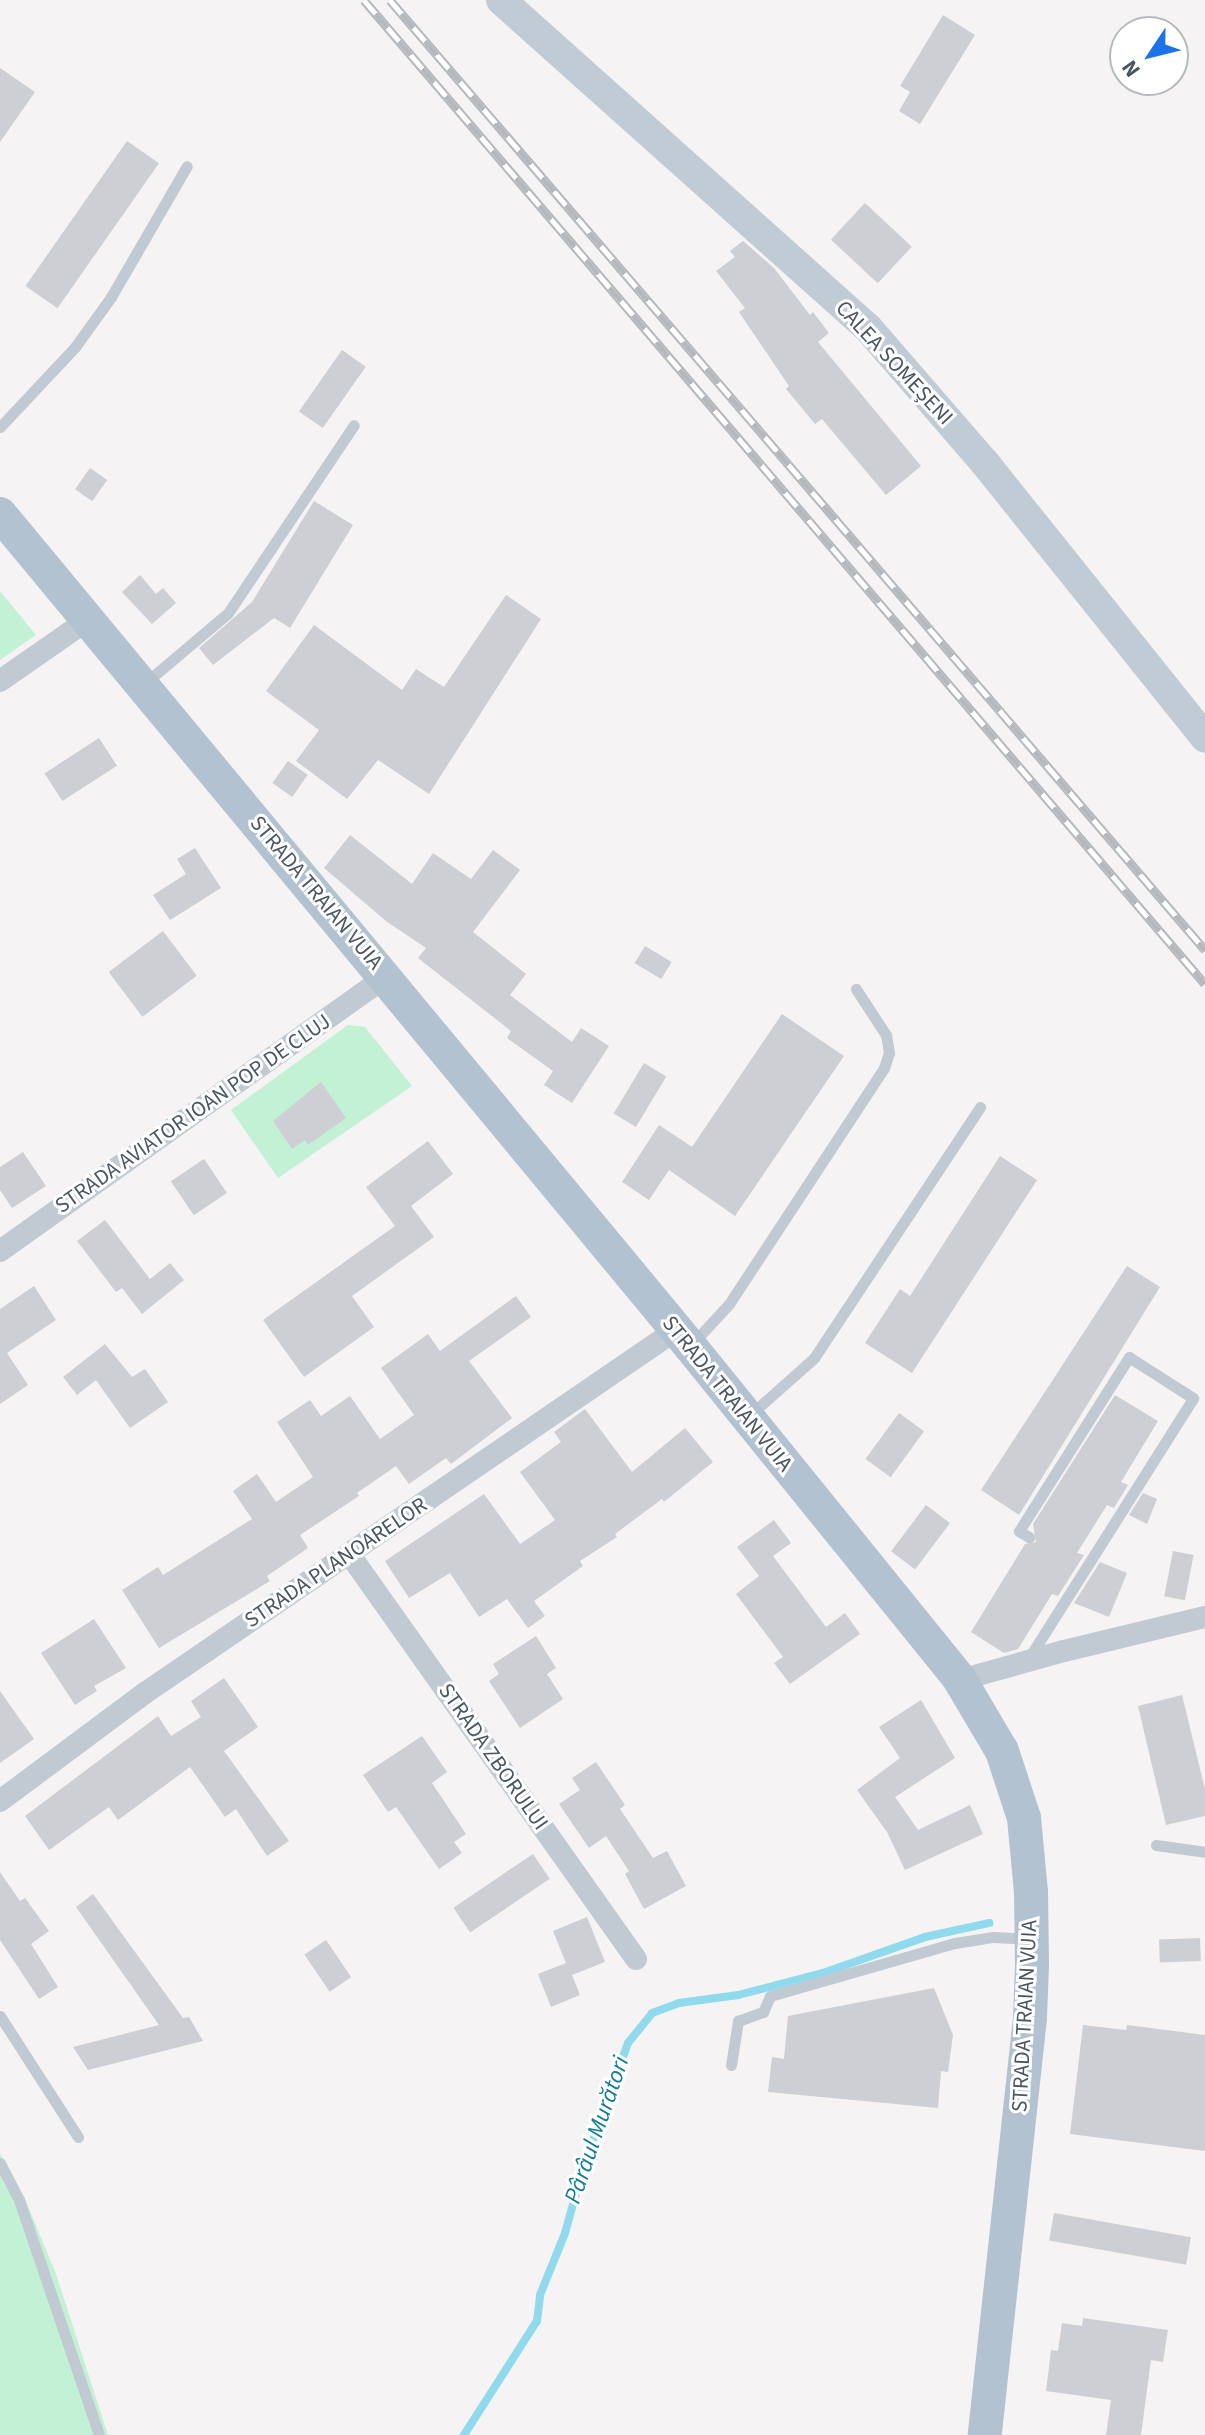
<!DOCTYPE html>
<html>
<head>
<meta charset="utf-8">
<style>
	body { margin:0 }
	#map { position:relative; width:1205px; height:2435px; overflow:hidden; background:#f5f3f3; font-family:"Source Sans 3",sans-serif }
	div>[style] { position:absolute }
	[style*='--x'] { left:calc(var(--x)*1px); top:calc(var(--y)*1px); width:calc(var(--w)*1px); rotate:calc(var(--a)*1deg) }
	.green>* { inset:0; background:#c3f1d5 }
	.stream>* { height:8px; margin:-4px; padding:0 4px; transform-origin:4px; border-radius:4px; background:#90daee }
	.building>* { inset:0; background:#cdcfd5; transform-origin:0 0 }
	.service>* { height:11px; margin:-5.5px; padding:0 5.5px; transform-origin:5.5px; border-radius:5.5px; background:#c1cad2 }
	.minor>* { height:22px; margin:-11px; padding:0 11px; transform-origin:11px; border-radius:11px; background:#c1cad2 }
	.secondary>* { height:30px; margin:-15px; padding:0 15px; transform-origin:15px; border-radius:15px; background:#c1cbd6 }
	.primary>* { height:34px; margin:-17px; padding:0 17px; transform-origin:17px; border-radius:17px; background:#b3c2d1 }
	.rail>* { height:9px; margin-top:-4.5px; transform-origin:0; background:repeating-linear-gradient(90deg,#fff 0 18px,#b5b8bd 0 36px); box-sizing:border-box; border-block:2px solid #b5b8bd }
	span { translate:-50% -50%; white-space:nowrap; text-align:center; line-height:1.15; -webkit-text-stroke:6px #fff; paint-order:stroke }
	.street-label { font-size:22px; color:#4a5661 }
	.water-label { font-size:24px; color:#0c7c9b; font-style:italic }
	.north { position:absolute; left:1109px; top:16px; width:80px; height:80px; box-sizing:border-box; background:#fff; border:2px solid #b7bbc0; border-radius:50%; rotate:235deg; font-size:22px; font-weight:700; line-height:32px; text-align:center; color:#4a5661 }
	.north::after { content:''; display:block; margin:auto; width:28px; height:36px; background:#1a73e8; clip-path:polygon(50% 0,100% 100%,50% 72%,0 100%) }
</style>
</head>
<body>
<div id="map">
	<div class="green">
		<i style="clip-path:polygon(0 591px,36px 635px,0 660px)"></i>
		<i style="clip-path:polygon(348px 1025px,365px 1027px,412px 1086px,278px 1178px,231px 1110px)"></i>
		<i style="clip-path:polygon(0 2154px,25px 2199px,56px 2274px,108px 2435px,0 2435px)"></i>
	</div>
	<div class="stream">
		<i style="--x:464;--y:2435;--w:135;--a:-57.4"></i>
		<i style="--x:537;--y:2321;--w:26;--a:-83"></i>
		<i style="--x:540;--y:2295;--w:67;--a:-68"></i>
		<i style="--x:565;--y:2233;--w:67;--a:-74.5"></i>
		<i style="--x:583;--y:2168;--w:133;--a:-70.2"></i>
		<i style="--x:628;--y:2043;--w:38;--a:-51"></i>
		<i style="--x:652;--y:2013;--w:29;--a:-20"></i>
		<i style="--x:679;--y:2003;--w:60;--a:-7.7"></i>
		<i style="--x:738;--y:1995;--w:88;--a:-14.5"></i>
		<i style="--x:823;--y:1973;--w:108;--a:-19.4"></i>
		<i style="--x:925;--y:1937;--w:66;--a:-12.3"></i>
	</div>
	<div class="building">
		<i style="clip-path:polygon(943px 15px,975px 35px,920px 124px,899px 111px,910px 92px,900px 86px)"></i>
		<i style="clip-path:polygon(0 68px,35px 92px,0 142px)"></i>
		<i style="left:127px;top:141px;width:39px;height:177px;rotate:35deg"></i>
		<i style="left:865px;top:203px;width:64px;height:50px;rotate:43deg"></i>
		<i style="clip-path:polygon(743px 241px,774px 268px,810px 315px,813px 312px,829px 333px,818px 342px,921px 466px,886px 495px,822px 419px,815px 424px,786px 389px,789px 386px,739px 312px,745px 308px,716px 271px,735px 257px,730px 251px)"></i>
		<i style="left:342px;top:350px;width:29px;height:75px;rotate:35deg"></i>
		<i style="left:90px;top:468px;width:21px;height:26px;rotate:35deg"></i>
		<i style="clip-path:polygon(314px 501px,353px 525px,290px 628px,274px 618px,213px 665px,199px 648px,252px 602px)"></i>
		<i style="clip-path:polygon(140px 575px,156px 594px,163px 588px,176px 603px,152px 624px,122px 592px)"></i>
		<i style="clip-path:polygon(506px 595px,541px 619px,429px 794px,378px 760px,347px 799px,296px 761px,319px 730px,266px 691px,314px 625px,402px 690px,416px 669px,444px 687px)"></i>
		<i style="left:99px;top:738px;width:33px;height:65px;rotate:57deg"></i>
		<i style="left:288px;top:761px;width:24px;height:27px;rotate:35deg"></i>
		<i style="clip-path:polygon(350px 835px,412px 884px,433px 853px,471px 879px,493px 850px,520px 870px,473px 932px,526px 974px,510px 995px,572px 1042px,581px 1028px,609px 1046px,572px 1103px,544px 1085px,553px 1071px,507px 1038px,511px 1031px,418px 958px,426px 948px,386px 921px,324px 868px)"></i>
		<i style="clip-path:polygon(195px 848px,221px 888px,170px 920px,153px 895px,186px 874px,177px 859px)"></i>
		<i style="left:163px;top:931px;width:56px;height:68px;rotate:53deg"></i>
		<i style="left:645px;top:946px;width:31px;height:20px;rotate:31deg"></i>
		<i style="clip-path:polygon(782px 1014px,844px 1056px,735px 1216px,669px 1170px,649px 1200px,622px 1182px,659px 1125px,692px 1147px)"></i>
		<i style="left:644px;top:1063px;width:26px;height:59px;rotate:31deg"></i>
		<i style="clip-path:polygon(321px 1082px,346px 1118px,308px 1145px,305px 1140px,292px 1149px,273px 1121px)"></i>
		<i style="clip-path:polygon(428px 1141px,453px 1174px,411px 1206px,434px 1237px,352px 1296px,374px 1327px,304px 1377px,263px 1320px,395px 1226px,366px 1187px)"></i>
		<i style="clip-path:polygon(23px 1152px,46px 1186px,12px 1208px,0 1190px,0 1167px)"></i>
		<i style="clip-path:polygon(1000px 1156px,1037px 1180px,912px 1373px,865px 1343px,900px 1289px,910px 1296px)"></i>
		<i style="left:204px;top:1159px;width:41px;height:40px;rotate:56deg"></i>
		<i style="clip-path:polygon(105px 1220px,150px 1279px,170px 1263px,184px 1280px,142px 1314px,122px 1288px,116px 1292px,77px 1241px)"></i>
		<i style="clip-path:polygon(1127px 1266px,1160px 1287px,1019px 1515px,981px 1490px)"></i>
		<i style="clip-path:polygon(34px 1286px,56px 1320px,7px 1353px,28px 1385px,0 1404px,0 1309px)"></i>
		<i style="clip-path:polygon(516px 1296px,531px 1317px,469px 1361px,512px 1418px,451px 1464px,446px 1458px,409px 1484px,396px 1466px,357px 1493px,359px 1496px,300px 1535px,308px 1548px,267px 1576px,270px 1581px,159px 1648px,122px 1590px,158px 1567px,163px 1575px,252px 1519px,233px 1491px,257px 1474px,276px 1502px,313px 1477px,277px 1422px,310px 1400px,321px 1416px,350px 1396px,380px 1439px,414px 1415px,381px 1368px,428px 1334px,440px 1351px)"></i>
		<i style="clip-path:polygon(105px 1344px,132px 1377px,145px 1369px,168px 1402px,130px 1428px,96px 1380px,77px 1395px,63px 1377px)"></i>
		<i style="clip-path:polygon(1115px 1395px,1158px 1421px,1121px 1482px,1128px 1485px,1114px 1508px,1107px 1505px,1077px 1553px,1084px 1555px,1058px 1596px,1052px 1594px,1018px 1649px,1004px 1653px,971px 1632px,1025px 1544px,1036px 1542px,1033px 1524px)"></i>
		<i style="clip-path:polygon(585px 1409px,632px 1472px,685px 1428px,713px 1462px,664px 1502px,662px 1499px,615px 1534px,617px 1537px,580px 1561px,583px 1566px,534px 1601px,545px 1616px,528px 1628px,507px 1599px,479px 1617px,450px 1573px,409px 1598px,385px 1561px,484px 1494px,520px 1544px,555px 1520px,520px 1472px,561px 1442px,554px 1432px)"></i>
		<i style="left:899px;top:1413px;width:31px;height:57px;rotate:36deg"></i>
		<i style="clip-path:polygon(1143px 1493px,1157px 1499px,1147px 1524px,1129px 1515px)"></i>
		<i style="left:926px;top:1505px;width:30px;height:58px;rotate:37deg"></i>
		<i style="clip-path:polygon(774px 1520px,791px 1543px,773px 1556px,826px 1627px,845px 1613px,860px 1634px,790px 1684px,774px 1663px,783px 1657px,736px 1594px,759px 1576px,737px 1547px)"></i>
		<i style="left:1173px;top:1551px;width:21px;height:46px;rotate:11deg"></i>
		<i style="clip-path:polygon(1100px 1562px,1127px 1573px,1109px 1617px,1074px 1603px)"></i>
		<i style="clip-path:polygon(94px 1619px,126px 1668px,94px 1686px,97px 1691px,75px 1705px,41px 1653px)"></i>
		<i style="clip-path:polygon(536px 1636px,556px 1668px,547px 1674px,563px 1699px,520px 1728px,489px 1681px,499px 1674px,493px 1664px)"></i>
		<i style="clip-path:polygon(224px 1678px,258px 1727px,224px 1751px,289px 1841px,267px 1856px,236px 1809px,225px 1817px,190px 1767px,118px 1820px,109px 1807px,49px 1850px,25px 1816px,158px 1716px,171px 1736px,201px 1717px,191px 1701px)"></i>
		<i style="clip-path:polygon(0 1691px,34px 1739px,0 1763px)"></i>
		<i style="clip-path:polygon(1182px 1695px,1205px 1789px,1205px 1816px,1166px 1825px,1138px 1706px)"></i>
		<i style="clip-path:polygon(921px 1700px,955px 1758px,895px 1797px,918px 1830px,970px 1805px,983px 1834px,905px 1870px,887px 1832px,857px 1790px,900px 1758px,879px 1727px)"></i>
		<i style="clip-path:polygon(422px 1736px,447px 1772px,432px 1783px,466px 1834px,454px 1842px,462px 1853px,439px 1869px,396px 1807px,388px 1812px,363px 1775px)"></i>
		<i style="clip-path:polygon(596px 1762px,625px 1805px,620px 1809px,653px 1858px,667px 1851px,686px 1886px,644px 1909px,625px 1874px,629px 1871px,606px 1836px,589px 1848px,559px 1804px,580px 1790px,572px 1778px)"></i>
		<i style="left:533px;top:1854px;width:30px;height:96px;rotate:56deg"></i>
		<i style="clip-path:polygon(0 1872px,20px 1901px,25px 1898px,49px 1931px,31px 1944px,58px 1987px,39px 1999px,0 1940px)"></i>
		<i style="clip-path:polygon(93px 1894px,183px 2018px,189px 2017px,203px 2041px,88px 2070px,73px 2047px,159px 2025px,76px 1907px)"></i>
		<i style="clip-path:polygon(587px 1917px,605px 1962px,572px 1975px,580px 1995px,551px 2007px,538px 1974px,566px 1963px,553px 1931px)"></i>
		<i style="left:1200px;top:1938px;width:23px;height:41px;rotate:88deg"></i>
		<i style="left:326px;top:1940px;width:45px;height:26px;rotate:56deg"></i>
		<i style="clip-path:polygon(934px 1988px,953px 2035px,948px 2072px,941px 2071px,938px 2108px,768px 2092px,772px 2057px,784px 2059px,788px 2016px)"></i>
		<i style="clip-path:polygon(1083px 2025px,1126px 2030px,1127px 2025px,1205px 2035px,1205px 2151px,1070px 2134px)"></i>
		<i style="left:1054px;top:2213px;width:139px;height:28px;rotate:10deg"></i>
		<i style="clip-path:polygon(1083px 2318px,1168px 2330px,1163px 2362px,1151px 2360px,1141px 2435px,1106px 2435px,1111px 2400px,1046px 2391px,1051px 2350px,1058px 2351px,1062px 2323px,1082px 2326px)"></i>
	</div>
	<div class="service">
		<i style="--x:0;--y:427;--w:110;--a:-46.8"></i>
		<i style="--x:75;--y:347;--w:62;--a:-54.2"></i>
		<i style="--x:111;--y:297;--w:151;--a:-59.9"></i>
		<i style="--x:144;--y:684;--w:110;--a:-40.2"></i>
		<i style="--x:228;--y:613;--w:226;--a:-56.2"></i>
		<i style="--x:693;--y:1343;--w:53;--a:-47.3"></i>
		<i style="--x:729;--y:1304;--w:282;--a:-56.7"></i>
		<i style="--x:884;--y:1068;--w:16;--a:-72"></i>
		<i style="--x:889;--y:1053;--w:18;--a:-99"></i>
		<i style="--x:886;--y:1035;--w:55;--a:-123.1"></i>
		<i style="--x:750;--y:1415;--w:86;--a:-41.7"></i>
		<i style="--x:814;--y:1358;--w:301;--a:-56.5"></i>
		<i style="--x:1027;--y:1661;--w:311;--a:-57.7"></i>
		<i style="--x:1193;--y:1398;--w:76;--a:-147.4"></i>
		<i style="--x:1129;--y:1357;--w:206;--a:122.3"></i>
		<i style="--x:1019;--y:1531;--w:12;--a:31"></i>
		<i style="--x:1156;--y:1845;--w:49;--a:8.1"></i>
		<i style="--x:0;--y:2016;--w:144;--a:57.2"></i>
		<i style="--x:731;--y:2065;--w:45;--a:-81"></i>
		<i style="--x:738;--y:2021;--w:27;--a:-20"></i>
		<i style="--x:763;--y:2012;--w:17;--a:-66"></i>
		<i style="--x:770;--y:1996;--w:192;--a:-16"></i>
		<i style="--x:955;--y:1943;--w:39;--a:-9"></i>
		<i style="--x:994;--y:1937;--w:33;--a:3"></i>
		<i style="--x:0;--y:2163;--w:42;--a:62.8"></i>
		<i style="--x:19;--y:2200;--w:248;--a:71.2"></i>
	</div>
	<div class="minor">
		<i style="--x:0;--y:681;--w:108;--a:-34.9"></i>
		<i style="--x:0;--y:1251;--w:473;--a:-35.4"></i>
		<i style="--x:350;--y:1555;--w:495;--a:54.7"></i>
		<i style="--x:960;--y:1680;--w:108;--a:-15.6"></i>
		<i style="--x:1064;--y:1651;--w:145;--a:-13.6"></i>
		<i style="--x:0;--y:1801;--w:181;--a:-36.7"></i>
		<i style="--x:145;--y:1693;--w:643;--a:-34.36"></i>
	</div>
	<div class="secondary">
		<i style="--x:501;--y:0;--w:492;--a:41.8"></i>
		<i style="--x:868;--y:328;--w:179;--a:49.1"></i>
		<i style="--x:985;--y:463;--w:352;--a:51.3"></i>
	</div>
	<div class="primary">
		<i style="--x:0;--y:514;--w:1081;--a:50.33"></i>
		<i style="--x:690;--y:1346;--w:429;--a:51"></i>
		<i style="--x:960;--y:1680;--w:82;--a:59.4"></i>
		<i style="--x:1002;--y:1751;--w:71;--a:71.8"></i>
		<i style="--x:1024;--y:1818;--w:74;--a:84.6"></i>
		<i style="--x:1031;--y:1892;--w:73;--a:89.2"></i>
		<i style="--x:1032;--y:1965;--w:53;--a:92.2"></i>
		<i style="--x:1030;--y:2018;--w:419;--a:96.2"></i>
	</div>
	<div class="rail">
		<i style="--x:364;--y:0;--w:1294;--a:49.48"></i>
		<i style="--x:390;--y:0;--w:1252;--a:49.37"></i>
	</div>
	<div class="street-label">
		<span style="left:894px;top:363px;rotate:47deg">CALEA SOMEȘENI</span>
		<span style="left:316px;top:893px;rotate:50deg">STRADA TRAIAN VUIA</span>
		<span style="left:193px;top:1114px;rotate:-35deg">STRADA AVIATOR IOAN POP DE CLUJ</span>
		<span style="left:727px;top:1394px;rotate:51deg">STRADA TRAIAN VUIA</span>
		<span style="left:336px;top:1563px;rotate:-34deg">STRADA PLANOARELOR</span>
		<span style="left:493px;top:1757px;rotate:55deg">STRADA ZBORULUI</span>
		<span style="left:1025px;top:2016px;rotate:-87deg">STRADA TRAIAN VUIA</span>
	</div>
	<div class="water-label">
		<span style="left:597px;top:2130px;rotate:-71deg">Pârâul Murători</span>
	</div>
	<div class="north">N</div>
</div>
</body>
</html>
